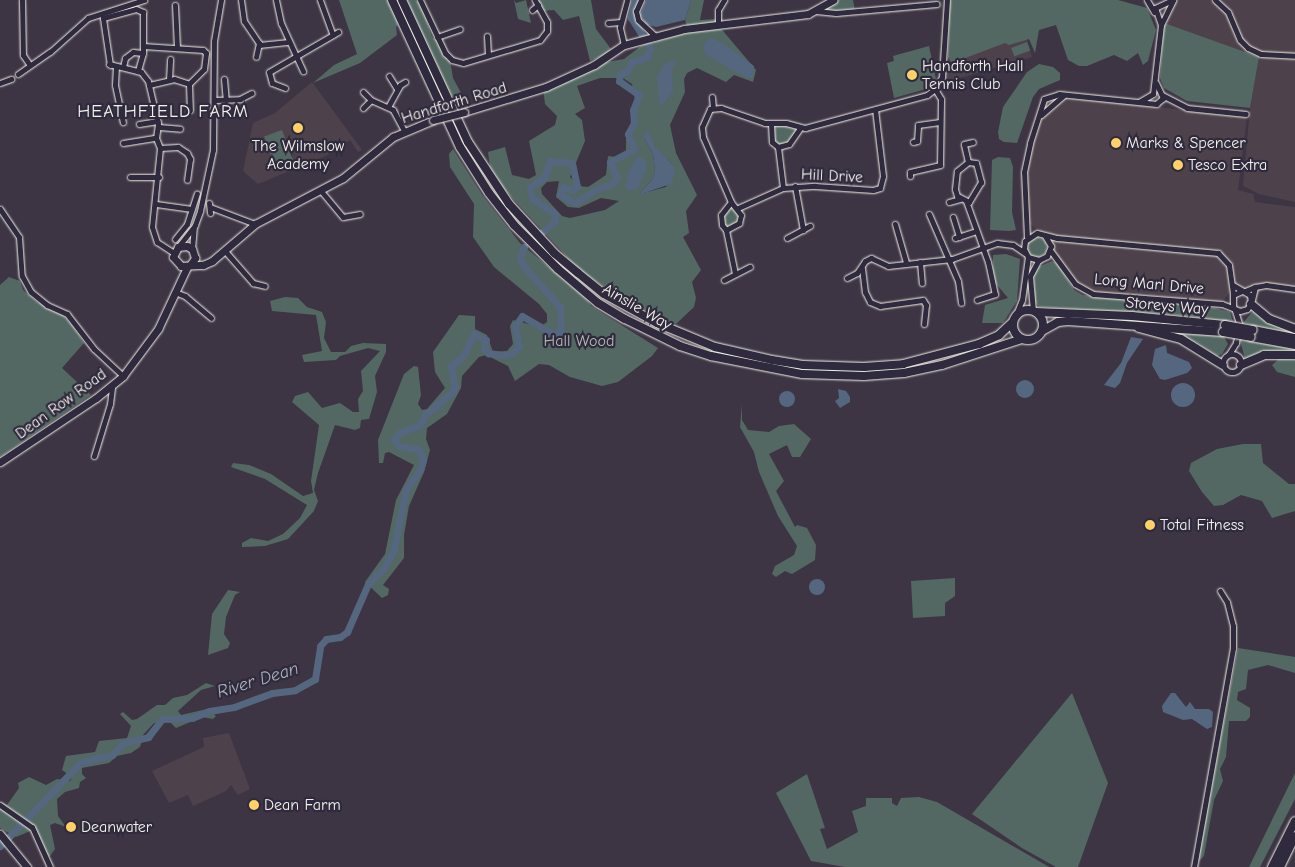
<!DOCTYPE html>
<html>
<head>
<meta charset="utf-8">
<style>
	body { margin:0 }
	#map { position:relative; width:1295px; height:867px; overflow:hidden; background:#3d3544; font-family:"Comic Neue",sans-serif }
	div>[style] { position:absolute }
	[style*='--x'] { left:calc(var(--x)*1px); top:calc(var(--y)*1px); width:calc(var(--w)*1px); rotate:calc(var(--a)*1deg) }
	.built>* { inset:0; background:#4d424c }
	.green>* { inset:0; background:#536862; transform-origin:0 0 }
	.round { border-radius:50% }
	.water>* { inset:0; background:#54677f }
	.river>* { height:7px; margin:-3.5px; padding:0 3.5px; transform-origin:3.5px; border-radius:3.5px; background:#54677f }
	.roads { filter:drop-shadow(0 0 1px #f4f1e8) drop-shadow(0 0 1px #f4f1e8) }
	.minor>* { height:5px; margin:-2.5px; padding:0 2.5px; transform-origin:2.5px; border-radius:2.5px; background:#2f2a3d }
	.minor>.ring { margin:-2.5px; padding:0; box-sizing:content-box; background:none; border:5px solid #2f2a3d; border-radius:50% }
	.major>* { height:7px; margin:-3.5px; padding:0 3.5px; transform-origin:3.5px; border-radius:3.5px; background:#2f2a3d }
	.highway>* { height:8px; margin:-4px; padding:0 4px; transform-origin:4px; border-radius:4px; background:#2f2a3d }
	.highway>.ring { margin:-4px; padding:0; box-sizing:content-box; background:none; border:8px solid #2f2a3d; border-radius:50% }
	.bridges { filter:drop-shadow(0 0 1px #f4f1e8) drop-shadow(0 0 1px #f4f1e8) }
	.major-bridge>* { height:7px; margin:-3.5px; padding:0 3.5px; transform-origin:3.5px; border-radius:3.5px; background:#2f2a3d }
	.highway-bridge>* { height:8px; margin:-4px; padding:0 4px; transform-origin:4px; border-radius:4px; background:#2f2a3d }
	.dots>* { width:14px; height:14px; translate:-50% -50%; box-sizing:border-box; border:2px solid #2f2a3d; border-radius:50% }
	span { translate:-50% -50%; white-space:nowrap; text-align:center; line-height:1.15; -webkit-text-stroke:4.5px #2f2a3d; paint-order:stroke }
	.poi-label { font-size:16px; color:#f4f1e8 }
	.left { translate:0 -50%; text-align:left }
	.street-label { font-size:16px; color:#f4f1e8 }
	.park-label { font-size:16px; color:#b4bab2 }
	.neighbourhood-label { font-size:18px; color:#f4f1e8; letter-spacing:1px }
	.water-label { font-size:18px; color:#acb3b9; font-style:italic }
</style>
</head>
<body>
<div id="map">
	<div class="built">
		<i style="clip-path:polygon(1171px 0,1295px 0,1295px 202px,1259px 194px,1243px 186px,1250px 108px,1259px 57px,1203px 42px,1166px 24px,1174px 5px)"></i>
		<i style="clip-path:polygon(1019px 9px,1032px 57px,943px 83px,949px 65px,948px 44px)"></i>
		<i style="clip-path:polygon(312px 82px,362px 150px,358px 152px,350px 140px,326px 156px,258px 184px,243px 171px,253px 123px,275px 113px)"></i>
		<i style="clip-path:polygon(1056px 96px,1247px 117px,1238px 190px,1253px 194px,1255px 202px,1295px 207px,1295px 292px,1263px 289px,1257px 296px,1239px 287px,1231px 291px,1223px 301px,1110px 292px,1093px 294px,1083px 290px,1050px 250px,1049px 240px,1028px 222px,1024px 172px,1038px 119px,1045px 108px,1054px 104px,1052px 97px)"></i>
		<i style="clip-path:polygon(229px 733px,250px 789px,238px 795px,231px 785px,226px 791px,193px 806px,188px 795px,169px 803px,152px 771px,204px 747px,203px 738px)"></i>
	</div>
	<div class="green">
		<i style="clip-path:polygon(339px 0,388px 0,399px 24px,396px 27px,397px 35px,360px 63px,313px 83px,334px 65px,357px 54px)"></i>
		<i style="clip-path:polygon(406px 0,416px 0,421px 4px,432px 37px,441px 44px,450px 60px,453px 78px,466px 102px,464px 105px,458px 104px,447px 88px)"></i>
		<i style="clip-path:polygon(514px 0,516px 3px,526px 0,531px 23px,518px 19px)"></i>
		<i style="clip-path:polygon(535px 0,591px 0,596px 29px,611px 49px,609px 53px,590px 61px,579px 16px,563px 20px,554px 10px,542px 11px)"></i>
		<i style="clip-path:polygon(evenodd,691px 0,704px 0,700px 20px,717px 19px,718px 25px,756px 70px,753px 82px,734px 75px,726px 82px,697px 68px,687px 73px,684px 79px,685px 92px,670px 125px,676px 153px,697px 195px,686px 211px,689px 233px,683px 237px,701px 270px,692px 282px,696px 298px,694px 307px,676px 324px,637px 306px,627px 296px,608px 290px,578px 269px,502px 187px,490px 167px,488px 152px,505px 147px,512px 175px,529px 179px,536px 175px,529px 141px,555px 125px,557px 116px,545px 104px,543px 88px,596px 64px,624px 59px,641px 46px,689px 32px,685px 20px,691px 0,600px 78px,623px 78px,632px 84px,637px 111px,626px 133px,626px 158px,608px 156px,606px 175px,588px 187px,579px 186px,570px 177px,585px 141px,582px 120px,575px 114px,585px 108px,577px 86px,600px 78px,691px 0,644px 138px,673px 165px,666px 187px,639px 194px,652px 180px,655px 171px,653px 154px,644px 138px,691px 0,559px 181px,556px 197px,568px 207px,579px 208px,601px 198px,619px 201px,605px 210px,570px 218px,562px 216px,542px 194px,541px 188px,547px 182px,559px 181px)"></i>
		<i style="clip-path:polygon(833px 0,853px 0,855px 11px,816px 11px)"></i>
		<i style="clip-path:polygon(947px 0,1118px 0,1147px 8px,1156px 30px,1148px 61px,1143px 65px,1138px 53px,1127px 61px,1114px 55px,1087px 66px,1079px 66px,1068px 60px,1056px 25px,1039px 30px,1035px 53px,1029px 39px,1009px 45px,1005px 43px,952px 63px,948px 57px,949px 21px,945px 22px)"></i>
		<i style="clip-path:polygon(1164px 23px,1259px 57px,1250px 108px,1187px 101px,1164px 88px,1160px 78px)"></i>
		<i style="left:1027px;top:42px;width:9px;height:17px;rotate:69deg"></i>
		<i style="clip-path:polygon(929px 46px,936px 79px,926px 89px,894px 98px,887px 63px,894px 61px,893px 56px)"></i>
		<i style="clip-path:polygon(1039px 64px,1053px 67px,1060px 73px,1060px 80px,1039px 89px,1033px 97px,1017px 143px,1004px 142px,999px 139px,998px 132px,1003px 107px,1027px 72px)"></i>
		<i style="clip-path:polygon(781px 123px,800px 128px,789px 144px,775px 145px,771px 124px)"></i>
		<i style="left:282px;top:130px;width:32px;height:19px;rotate:70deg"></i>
		<i style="clip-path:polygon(453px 149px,483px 196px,520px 243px,587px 299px,591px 306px,658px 348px,652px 356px,618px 382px,602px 386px,570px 377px,549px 365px,539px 364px,515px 381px,508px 366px,486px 355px,479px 357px,462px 376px,461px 388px,447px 414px,427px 428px,426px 439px,430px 450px,424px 472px,409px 506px,404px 535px,404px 558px,383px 585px,389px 589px,388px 595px,382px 598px,365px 582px,385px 554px,396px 500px,414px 465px,389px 452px,385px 453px,383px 463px,379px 463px,378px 440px,404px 374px,414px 366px,418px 367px,421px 395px,418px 404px,422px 410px,427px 409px,445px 388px,435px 372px,433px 352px,459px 315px,475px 316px,475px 329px,487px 335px,493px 352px,507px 351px,513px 344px,510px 326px,513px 320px,540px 327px,547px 322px,547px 314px,539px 304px,494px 267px,473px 237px,474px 204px,450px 167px,449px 154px)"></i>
		<i style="clip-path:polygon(998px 157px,1010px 158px,1013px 167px,1012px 212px,1016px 230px,1009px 231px,990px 230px,992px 160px)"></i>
		<i style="clip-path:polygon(735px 204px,741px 220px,726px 230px,721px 221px,723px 209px)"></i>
		<i class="round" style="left:1027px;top:237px;width:20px;height:20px"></i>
		<i style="clip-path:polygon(1006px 254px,1020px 259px,1017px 301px,1003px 323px,982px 323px,985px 305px,1008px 298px,993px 280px,993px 255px)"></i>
		<i style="clip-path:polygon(1052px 261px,1058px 264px,1074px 290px,1083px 295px,1215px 308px,1230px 312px,1233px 322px,1177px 315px,1039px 307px,1035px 302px,1034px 275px,1038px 267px)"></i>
		<i style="clip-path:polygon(9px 277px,20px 281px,23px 290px,37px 302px,61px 313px,72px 325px,84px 343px,62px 368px,91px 395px,0 457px,0 285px)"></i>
		<i style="clip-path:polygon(285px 297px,298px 298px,307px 307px,322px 312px,326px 322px,324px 338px,331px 352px,345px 352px,351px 346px,363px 343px,386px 344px,386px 352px,375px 376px,377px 392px,369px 419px,361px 420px,360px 428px,355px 430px,335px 425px,318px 473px,314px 490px,318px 501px,314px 511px,288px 539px,265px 546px,242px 547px,242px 543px,251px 538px,268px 541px,283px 534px,300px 518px,307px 505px,265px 479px,231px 467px,233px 463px,249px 465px,271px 474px,303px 496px,313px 493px,311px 481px,319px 425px,292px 402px,295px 396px,308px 392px,322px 408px,340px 403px,353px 412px,359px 412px,358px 399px,363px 391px,361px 371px,380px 351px,368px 348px,340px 356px,336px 360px,304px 362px,302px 355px,322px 351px,316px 315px,272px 311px,270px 301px)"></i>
		<i style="clip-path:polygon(1253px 311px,1261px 318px,1295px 334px,1243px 323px)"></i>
		<i style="clip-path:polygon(1168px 330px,1224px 337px,1228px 344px,1222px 354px,1217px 356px,1197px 343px)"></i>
		<i style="clip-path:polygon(1240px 340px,1295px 349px,1295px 352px,1261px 352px,1245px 359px)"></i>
		<i style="clip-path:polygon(1279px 359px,1295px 360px,1295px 377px,1277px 372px,1272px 365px)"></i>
		<i style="clip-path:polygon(742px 404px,742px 420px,748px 430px,769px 432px,779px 426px,794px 424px,811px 439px,800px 457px,792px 457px,787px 445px,769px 454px,784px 481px,776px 491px,795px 527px,797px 525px,807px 528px,816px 545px,815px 560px,792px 574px,785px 571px,776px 577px,772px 574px,775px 566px,794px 555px,797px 546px,778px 516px,759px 472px,754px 452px,740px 427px)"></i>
		<i style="clip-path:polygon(1243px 444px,1261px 444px,1263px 463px,1289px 484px,1295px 484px,1295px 511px,1272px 518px,1262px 501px,1241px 495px,1223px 505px,1214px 506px,1202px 492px,1189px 471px,1191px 463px,1217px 449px)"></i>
		<i style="clip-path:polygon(955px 578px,955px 596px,945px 603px,945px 616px,913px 618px,911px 581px)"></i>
		<i style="clip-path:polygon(228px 590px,240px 592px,235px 595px,226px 617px,224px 634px,230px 643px,228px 648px,208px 655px,212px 614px)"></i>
		<i style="clip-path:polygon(1238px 648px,1295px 657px,1295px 673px,1268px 665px,1248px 670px,1246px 689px,1238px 692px,1237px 700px,1250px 708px,1250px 717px,1246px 721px,1229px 721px,1226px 757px,1220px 769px,1223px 781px,1214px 800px,1204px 856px,1197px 863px)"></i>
		<i style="clip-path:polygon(206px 683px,215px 686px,201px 690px,178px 711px,181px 715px,207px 709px,216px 716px,213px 719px,202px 717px,176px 728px,170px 722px,154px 723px,143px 735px,140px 747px,131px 753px,117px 756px,109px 763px,82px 768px,82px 774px,86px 778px,80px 782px,79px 788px,65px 792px,57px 799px,58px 816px,66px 827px,55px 823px,50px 825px,55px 849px,50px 856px,44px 858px,35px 829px,16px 837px,0 828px,0 802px,7px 805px,19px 788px,18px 783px,29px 777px,46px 785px,57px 779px,70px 781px,72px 777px,62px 770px,66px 756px,95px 752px,99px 741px,127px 738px,131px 726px,120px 714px,123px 712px,132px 720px,137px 719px,157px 705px,165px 705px,173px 698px,187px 695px)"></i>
		<i style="clip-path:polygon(1072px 693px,1108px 783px,1078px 867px,1056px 867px,1022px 848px,972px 814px)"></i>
		<i style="clip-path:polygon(1295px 773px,1295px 799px,1260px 867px,1249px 867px)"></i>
		<i style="clip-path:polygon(807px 774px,825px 828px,820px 829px,827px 849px,858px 832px,852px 811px,866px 806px,866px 798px,892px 798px,892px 803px,897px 806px,901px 798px,919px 797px,937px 802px,1049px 867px,845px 867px,811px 861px,776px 793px)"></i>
	</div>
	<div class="water">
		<i style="clip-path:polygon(646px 0,691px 0,685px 20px,656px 27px,646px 24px,640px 15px)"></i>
		<i style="clip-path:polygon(709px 38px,721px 42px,754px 66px,753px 77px,747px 78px,706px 55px,703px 46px)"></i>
		<i style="clip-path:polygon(676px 60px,672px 71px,673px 92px,660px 107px,657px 77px,664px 64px)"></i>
		<i style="clip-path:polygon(647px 129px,655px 147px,673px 165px,675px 172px,671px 184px,638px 195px,652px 180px,655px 171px,653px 154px,644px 138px)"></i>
		<i style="clip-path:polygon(638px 156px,647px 162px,646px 170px,638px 188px,628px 191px,625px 187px,629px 170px)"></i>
		<i style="clip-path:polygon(1131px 337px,1143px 339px,1127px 363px,1120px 383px,1115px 388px,1104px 385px,1121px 363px)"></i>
		<i style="clip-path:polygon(1166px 345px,1167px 353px,1189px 362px,1192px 368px,1187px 373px,1165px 380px,1160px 379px,1152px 365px,1155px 349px)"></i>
		<i class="round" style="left:1016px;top:380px;width:18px;height:18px"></i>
		<i class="round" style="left:1171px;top:383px;width:24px;height:24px"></i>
		<i style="clip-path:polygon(838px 389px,846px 391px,850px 397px,850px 402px,840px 408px,835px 401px,839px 398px)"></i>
		<i class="round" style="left:779px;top:391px;width:16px;height:16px"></i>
		<i class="round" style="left:809px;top:579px;width:16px;height:16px"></i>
		<i style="clip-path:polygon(1171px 693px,1175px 693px,1186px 707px,1190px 702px,1195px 709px,1209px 709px,1213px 712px,1212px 727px,1207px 729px,1192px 719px,1183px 720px,1163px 712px,1162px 706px)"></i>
	</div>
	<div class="river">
		<i style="--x:542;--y:232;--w:17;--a:-40"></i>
		<i style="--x:555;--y:221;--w:7;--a:-90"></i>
		<i style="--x:555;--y:214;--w:28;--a:-145"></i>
		<i style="--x:532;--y:198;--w:11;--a:-100"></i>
		<i style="--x:530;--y:187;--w:19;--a:-36"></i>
		<i style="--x:545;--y:176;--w:16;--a:-72"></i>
		<i style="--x:550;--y:161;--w:22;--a:5"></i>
		<i style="--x:572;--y:163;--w:24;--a:78"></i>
		<i style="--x:577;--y:186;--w:6;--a:135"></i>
		<i style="--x:573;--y:190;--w:10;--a:-163"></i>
		<i style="--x:563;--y:187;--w:8;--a:113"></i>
		<i style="--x:560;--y:194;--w:17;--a:31"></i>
		<i style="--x:575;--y:203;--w:24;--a:-33"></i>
		<i style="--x:595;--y:190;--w:19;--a:-21"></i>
		<i style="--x:613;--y:183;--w:6;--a:-51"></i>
		<i style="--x:617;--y:178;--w:17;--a:-114"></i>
		<i style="--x:610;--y:162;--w:27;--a:-28"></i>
		<i style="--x:634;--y:149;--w:16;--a:-112"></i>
		<i style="--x:628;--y:134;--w:13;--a:-61"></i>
		<i style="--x:634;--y:123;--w:13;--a:-94"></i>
		<i style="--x:633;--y:110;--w:16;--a:-68"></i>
		<i style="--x:639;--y:95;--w:24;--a:-145"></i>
		<i style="--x:619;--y:81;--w:7;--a:-82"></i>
		<i style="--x:620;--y:74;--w:8;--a:-23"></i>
		<i style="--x:627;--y:71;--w:10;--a:-66"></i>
		<i style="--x:631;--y:62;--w:17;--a:-17"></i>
		<i style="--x:647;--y:57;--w:9;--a:-72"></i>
		<i style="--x:650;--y:48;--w:36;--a:-122"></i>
		<i style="--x:631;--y:18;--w:18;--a:-77"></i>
		<i style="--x:0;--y:846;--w:117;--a:-46"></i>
		<i style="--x:81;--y:762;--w:32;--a:-13"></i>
		<i style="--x:112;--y:755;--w:16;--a:-47"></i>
		<i style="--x:123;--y:743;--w:26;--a:-13"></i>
		<i style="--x:148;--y:737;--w:23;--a:-52"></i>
		<i style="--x:162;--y:719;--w:30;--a:-2"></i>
		<i style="--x:192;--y:718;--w:18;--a:-22"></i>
		<i style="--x:209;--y:711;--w:25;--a:-9"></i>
		<i style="--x:234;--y:707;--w:40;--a:-20.2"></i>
		<i style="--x:272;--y:693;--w:23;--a:-7"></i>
		<i style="--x:295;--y:690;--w:23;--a:-29"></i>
		<i style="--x:315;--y:679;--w:33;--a:-81"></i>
		<i style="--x:320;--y:646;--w:9;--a:-49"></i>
		<i style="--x:326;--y:639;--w:14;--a:-8"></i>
		<i style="--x:340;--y:637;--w:9;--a:-36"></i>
		<i style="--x:347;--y:632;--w:52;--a:-66.4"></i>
		<i style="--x:368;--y:584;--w:23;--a:-45"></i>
		<i style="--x:384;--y:568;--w:21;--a:-62"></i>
		<i style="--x:394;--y:549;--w:61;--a:-78.7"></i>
		<i style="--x:406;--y:489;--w:24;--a:-54"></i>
		<i style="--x:420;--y:470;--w:10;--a:-73"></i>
		<i style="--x:423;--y:460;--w:12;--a:-114"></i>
		<i style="--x:418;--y:449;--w:19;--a:-171"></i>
		<i style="--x:399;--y:446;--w:9;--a:-126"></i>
		<i style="--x:394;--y:439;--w:10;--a:-45"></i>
		<i style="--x:401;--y:432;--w:20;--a:-20"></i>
		<i style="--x:420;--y:425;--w:11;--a:-63"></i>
		<i style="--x:425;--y:415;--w:35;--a:-40"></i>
		<i style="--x:452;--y:392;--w:6;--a:-59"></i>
		<i style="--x:455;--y:387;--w:21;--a:-101"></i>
		<i style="--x:451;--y:366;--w:16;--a:-40"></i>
		<i style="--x:463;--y:356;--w:25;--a:-63"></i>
		<i style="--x:474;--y:334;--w:13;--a:27"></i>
		<i style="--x:486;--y:340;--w:9;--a:103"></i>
		<i style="--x:484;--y:349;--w:6;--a:45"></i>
		<i style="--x:488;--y:353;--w:15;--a:8"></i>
		<i style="--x:503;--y:355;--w:9;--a:-13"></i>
		<i style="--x:512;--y:353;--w:9;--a:-41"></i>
		<i style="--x:519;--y:347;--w:21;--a:-101"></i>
		<i style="--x:515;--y:326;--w:12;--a:-55"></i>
		<i style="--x:522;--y:316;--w:34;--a:30"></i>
		<i style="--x:552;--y:333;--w:9;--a:-6"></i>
		<i style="--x:561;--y:332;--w:25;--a:-92"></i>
		<i style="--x:560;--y:307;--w:57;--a:-131.5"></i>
		<i style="--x:522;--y:264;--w:8;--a:-104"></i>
		<i style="--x:520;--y:256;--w:10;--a:-66"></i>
	</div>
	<div class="roads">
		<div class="minor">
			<i style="--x:22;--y:0;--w:55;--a:89"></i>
			<i style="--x:23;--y:55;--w:11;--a:56"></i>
			<i style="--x:241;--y:0;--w:21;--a:82"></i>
			<i style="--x:244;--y:21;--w:27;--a:56"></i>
			<i style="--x:259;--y:43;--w:14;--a:102"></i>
			<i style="--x:276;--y:0;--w:24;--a:78"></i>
			<i style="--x:281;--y:23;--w:53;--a:65.4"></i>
			<i style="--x:320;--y:0;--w:37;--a:70"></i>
			<i style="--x:420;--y:0;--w:59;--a:64.7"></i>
			<i style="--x:445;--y:53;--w:10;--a:45"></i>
			<i style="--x:452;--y:60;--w:11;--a:15"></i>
			<i style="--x:463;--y:63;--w:80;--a:-16.6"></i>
			<i style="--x:540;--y:40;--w:11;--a:-52"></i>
			<i style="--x:547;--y:31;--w:9;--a:-90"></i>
			<i style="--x:547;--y:22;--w:25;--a:-119"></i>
			<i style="--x:641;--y:0;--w:12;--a:114"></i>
			<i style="--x:636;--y:11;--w:9;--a:77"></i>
			<i style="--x:638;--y:20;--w:25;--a:43"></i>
			<i style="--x:1147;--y:0;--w:14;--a:60"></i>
			<i style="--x:1215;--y:0;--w:18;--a:43"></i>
			<i style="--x:1228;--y:12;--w:30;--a:67"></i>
			<i style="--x:1240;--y:40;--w:11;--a:45"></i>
			<i style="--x:1248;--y:48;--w:14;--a:25"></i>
			<i style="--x:1261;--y:54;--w:34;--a:3"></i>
			<i style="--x:175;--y:5;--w:43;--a:87.3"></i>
			<i style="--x:532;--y:10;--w:8;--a:-40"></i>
			<i style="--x:816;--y:11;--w:20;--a:6"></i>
			<i style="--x:836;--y:13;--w:101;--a:-5.1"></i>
			<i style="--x:608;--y:23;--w:13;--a:-4"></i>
			<i style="--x:718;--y:25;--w:15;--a:-90"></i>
			<i style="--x:718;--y:10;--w:12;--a:-59"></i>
			<i style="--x:1161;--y:25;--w:18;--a:-109"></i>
			<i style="--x:1155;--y:8;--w:19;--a:-25"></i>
			<i style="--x:487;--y:36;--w:19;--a:87"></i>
			<i style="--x:437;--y:37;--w:24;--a:-19"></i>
			<i style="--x:259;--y:45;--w:30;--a:-6"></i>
			<i style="--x:624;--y:45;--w:18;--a:-103"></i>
			<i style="--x:620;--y:27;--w:28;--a:-75"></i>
			<i style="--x:143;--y:46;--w:60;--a:3.8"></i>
			<i style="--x:203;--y:50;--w:4;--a:45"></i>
			<i style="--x:206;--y:53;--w:16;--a:97"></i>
			<i style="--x:204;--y:69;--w:21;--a:135"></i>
			<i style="--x:109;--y:64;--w:33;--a:14"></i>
			<i style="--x:141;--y:72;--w:11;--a:52"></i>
			<i style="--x:148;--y:81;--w:44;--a:76.9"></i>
			<i style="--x:158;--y:124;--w:14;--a:98"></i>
			<i style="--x:156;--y:138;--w:11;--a:68"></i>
			<i style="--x:160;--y:148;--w:79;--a:95.8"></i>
			<i style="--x:152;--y:227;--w:16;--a:72"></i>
			<i style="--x:157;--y:242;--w:20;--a:33"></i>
			<i style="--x:110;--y:65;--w:48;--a:-98.5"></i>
			<i style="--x:103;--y:18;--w:34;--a:-15"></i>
			<i style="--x:136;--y:9;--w:8;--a:23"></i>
			<i style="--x:143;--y:12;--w:41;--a:90"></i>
			<i style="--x:143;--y:53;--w:19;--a:106"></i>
			<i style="--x:116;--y:66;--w:19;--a:93"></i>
			<i style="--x:115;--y:85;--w:38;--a:78"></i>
			<i style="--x:123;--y:67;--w:9;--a:-77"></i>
			<i style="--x:125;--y:58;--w:10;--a:-37"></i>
			<i style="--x:133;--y:52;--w:10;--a:6"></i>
			<i style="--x:18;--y:74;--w:39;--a:-35"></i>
			<i style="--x:50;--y:52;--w:51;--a:-41.8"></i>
			<i style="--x:88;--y:18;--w:59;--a:-17.8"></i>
			<i style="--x:389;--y:76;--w:15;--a:58"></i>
			<i style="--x:224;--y:79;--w:21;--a:85"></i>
			<i style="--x:169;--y:80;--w:21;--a:-87"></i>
			<i style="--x:0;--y:83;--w:12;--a:-20"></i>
			<i style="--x:1156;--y:83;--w:17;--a:65"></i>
			<i style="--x:1163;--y:98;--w:9;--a:139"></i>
			<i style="--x:189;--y:84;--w:26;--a:88"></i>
			<i style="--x:149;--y:85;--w:26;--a:-13"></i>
			<i style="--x:174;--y:79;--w:16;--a:18"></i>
			<i style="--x:285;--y:88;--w:14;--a:-159"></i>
			<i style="--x:272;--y:83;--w:11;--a:-105"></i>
			<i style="--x:269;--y:72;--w:80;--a:-30.1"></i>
			<i style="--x:363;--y:92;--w:11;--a:45"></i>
			<i style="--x:371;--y:100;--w:24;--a:24"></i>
			<i style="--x:393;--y:110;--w:24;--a:62"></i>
			<i style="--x:1162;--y:95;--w:28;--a:27"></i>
			<i style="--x:1187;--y:108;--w:59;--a:5.8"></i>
			<i style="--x:712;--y:97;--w:11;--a:85"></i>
			<i style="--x:215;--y:100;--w:25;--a:-2"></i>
			<i style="--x:240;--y:99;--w:13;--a:-27"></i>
			<i style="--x:1139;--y:102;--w:16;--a:-30"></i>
			<i style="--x:1153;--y:94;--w:69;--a:-83.4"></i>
			<i style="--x:1161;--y:25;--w:28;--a:-64"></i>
			<i style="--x:388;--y:107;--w:25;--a:-61"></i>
			<i style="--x:400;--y:85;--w:6;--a:-31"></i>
			<i style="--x:363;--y:108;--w:11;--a:-45"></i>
			<i style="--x:1041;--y:115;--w:30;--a:-41"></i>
			<i style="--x:139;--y:124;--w:19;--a:-9"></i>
			<i style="--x:771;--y:124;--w:18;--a:87"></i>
			<i style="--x:772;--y:142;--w:8;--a:40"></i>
			<i style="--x:778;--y:147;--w:11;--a:-15"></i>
			<i style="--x:789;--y:144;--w:19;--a:-55"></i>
			<i style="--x:159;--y:127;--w:21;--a:5"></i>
			<i style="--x:913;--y:142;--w:4;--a:-14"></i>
			<i style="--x:917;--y:141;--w:16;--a:-86"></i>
			<i style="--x:918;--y:125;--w:22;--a:-8"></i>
			<i style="--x:123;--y:143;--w:33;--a:-9"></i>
			<i style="--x:778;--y:147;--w:41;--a:83"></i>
			<i style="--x:160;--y:148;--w:18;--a:-3"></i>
			<i style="--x:178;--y:147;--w:11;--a:34"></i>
			<i style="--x:187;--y:153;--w:7;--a:63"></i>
			<i style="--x:190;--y:159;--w:21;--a:98"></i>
			<i style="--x:968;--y:162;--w:8;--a:7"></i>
			<i style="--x:976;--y:163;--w:20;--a:75"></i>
			<i style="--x:981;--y:182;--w:23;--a:121"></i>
			<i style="--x:969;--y:202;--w:13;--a:-153"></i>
			<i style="--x:957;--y:196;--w:7;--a:-106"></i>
			<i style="--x:955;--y:189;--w:18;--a:-84"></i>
			<i style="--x:957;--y:171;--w:14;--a:-39"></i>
			<i style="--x:968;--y:162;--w:18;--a:-103"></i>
			<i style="--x:964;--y:144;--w:9;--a:-13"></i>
			<i style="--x:910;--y:176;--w:4;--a:-90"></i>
			<i style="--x:910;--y:172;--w:31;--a:-13"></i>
			<i style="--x:940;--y:165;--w:66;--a:-89.1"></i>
			<i style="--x:941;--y:99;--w:12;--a:-121"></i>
			<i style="--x:130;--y:177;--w:29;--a:0"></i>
			<i style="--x:795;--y:186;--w:45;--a:79.7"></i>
			<i style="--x:321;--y:191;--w:34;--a:50"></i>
			<i style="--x:343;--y:217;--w:17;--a:-10"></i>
			<i style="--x:966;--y:201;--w:65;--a:70.2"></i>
			<i style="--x:988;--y:262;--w:33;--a:78"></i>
			<i style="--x:995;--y:294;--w:19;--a:162"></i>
			<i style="--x:731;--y:202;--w:16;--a:128"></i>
			<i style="--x:721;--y:215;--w:10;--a:84"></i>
			<i style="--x:722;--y:225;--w:6;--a:51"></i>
			<i style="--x:726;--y:230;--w:15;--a:-28"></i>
			<i style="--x:739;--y:223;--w:8;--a:-76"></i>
			<i style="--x:741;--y:215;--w:16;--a:-128"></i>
			<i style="--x:731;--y:202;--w:71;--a:-113.3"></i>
			<i style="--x:703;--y:137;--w:10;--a:-96"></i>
			<i style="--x:702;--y:127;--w:20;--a:-66"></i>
			<i style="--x:710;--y:109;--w:11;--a:-5"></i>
			<i style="--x:721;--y:108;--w:46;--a:18.8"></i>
			<i style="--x:765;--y:123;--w:21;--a:0"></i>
			<i style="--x:786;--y:123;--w:20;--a:15"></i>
			<i style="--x:805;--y:128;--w:126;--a:-15.1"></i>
			<i style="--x:927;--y:95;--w:10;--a:-37"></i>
			<i style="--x:935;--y:89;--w:14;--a:-60"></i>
			<i style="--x:942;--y:77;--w:77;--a:-86.3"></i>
			<i style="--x:949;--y:202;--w:11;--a:-15"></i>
			<i style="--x:209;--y:203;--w:10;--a:84"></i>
			<i style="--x:156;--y:204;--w:36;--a:8"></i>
			<i style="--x:210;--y:207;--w:48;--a:20.7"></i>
			<i style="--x:738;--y:208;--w:49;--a:-24"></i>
			<i style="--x:783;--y:188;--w:32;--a:-4"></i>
			<i style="--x:815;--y:186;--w:58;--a:3.9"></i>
			<i style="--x:873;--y:190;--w:7;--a:-16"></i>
			<i style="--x:880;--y:188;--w:12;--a:-76"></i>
			<i style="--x:883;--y:176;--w:67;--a:-96.8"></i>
			<i style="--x:0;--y:209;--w:34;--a:56"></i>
			<i style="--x:19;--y:237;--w:39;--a:86"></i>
			<i style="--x:22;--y:276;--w:18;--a:61"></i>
			<i style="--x:31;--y:292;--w:21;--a:39"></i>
			<i style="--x:47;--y:305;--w:22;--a:24"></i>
			<i style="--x:67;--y:314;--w:44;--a:52.4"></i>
			<i style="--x:94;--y:349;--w:40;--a:43"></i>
			<i style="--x:929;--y:214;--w:73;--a:66.6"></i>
			<i style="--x:958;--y:281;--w:22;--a:82"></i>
			<i style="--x:953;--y:217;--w:21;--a:73"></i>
			<i style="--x:895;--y:224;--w:40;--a:74"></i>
			<i style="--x:726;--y:230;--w:45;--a:78.4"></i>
			<i style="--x:1045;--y:236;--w:12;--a:59"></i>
			<i style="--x:1051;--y:246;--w:11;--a:112"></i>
			<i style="--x:1047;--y:256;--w:9;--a:153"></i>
			<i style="--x:1039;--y:260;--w:11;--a:-165"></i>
			<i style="--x:1028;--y:257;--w:9;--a:-117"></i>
			<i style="--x:1024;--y:249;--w:8;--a:-83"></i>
			<i style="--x:1025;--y:241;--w:14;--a:-34"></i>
			<i style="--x:1037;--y:233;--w:21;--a:14"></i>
			<i style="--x:1057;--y:238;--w:162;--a:5.3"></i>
			<i style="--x:1218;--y:253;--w:16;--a:47"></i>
			<i style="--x:1229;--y:265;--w:30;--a:82"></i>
			<i style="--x:1027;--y:237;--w:65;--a:-92.6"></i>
			<i style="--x:1024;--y:172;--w:30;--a:-78"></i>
			<i style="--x:1030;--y:143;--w:46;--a:-72.3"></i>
			<i style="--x:1044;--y:99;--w:16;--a:-18"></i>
			<i style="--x:1059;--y:94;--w:98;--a:5.9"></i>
			<i style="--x:787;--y:238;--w:26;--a:-28"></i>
			<i style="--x:955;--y:238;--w:22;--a:-18"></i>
			<i style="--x:175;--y:239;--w:19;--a:-51"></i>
			<i style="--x:187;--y:224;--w:32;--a:-72"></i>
			<i style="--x:178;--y:247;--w:28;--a:-52"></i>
			<i style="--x:195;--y:225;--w:15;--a:-70"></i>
			<i style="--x:200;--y:211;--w:62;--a:-78"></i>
			<i style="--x:213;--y:150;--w:109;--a:-89.5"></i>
			<i style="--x:214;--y:41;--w:42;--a:-80.3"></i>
			<i style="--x:192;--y:249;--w:21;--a:-85"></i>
			<i style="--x:1050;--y:250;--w:42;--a:53.7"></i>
			<i style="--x:1075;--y:284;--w:21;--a:29"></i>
			<i style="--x:1093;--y:294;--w:129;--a:4.4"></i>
			<i style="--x:1222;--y:304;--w:19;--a:21"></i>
			<i style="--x:1240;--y:311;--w:7;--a:-16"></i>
			<i style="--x:1247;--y:309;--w:6;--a:-51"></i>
			<i style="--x:1251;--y:304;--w:9;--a:-96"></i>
			<i style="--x:1250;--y:295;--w:20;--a:-150"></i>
			<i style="--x:225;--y:251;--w:43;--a:48.8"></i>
			<i style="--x:253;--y:283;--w:12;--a:14"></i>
			<i style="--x:920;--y:262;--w:21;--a:85"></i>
			<i style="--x:862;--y:268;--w:24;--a:83"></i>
			<i style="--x:865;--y:292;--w:11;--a:63"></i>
			<i style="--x:870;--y:302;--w:11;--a:22"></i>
			<i style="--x:880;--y:306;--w:43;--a:-7.9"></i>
			<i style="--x:923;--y:300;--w:6;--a:59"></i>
			<i style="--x:926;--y:305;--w:19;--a:96"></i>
			<i style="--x:847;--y:278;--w:11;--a:-27"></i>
			<i style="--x:857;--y:273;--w:14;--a:-56"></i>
			<i style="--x:865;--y:261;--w:7;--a:-27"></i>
			<i style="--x:871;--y:258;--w:19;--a:25"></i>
			<i style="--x:888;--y:266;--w:64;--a:-6.2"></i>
			<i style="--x:952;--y:259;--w:48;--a:-19.6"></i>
			<i style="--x:997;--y:243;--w:16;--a:7"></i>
			<i style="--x:1013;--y:245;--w:14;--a:34"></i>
			<i style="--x:724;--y:280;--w:29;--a:-27"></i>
			<i style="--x:1255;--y:287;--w:11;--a:-10"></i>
			<i style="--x:1266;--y:285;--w:29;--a:8"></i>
			<i style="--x:1245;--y:291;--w:11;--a:-22"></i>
			<i style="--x:1255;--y:287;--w:13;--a:103"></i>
			<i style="--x:175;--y:292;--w:11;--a:22"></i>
			<i style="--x:185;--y:296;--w:34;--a:40"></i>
			<i style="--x:1233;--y:307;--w:12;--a:-90"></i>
			<i style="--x:1233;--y:295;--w:10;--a:-24"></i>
			<i style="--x:1033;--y:311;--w:35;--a:-95"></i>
			<i style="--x:1030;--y:276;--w:17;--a:-62"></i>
			<i style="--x:1015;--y:317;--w:18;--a:-68"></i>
			<i style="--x:1022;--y:300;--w:43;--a:-82.1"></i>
			<i class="ring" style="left:1223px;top:354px;width:13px;height:13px"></i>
			<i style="--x:1229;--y:354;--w:13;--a:-58"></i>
			<i style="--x:1236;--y:343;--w:20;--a:-81"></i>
			<i style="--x:1239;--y:323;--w:16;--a:-108"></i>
			<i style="--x:94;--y:456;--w:54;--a:-72.9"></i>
			<i style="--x:110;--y:404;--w:17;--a:-83"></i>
			<i style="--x:0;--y:805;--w:39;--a:35"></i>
			<i style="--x:32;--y:827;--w:44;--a:65.8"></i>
			<i style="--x:1194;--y:867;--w:222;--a:-79.9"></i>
			<i style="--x:1233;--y:648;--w:22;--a:-90"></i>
			<i style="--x:1233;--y:626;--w:25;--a:-104"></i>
			<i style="--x:1227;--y:602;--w:13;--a:-122"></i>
		</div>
		<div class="major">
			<i style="--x:464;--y:112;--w:86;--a:-17"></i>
			<i style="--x:546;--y:87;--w:53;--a:-24.6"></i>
			<i style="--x:594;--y:65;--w:36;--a:-34"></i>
			<i style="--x:624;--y:45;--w:62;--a:-14.9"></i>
			<i style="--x:684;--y:29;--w:125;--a:-6.9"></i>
			<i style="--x:808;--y:14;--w:29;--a:-29"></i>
			<i style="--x:190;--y:265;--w:9;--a:-54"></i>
			<i style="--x:195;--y:258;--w:9;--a:-108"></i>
			<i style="--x:192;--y:249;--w:6;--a:-149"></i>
			<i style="--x:187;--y:246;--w:9;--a:174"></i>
			<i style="--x:178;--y:247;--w:11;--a:117"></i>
			<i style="--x:173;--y:257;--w:12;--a:48"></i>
			<i style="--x:181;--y:266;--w:22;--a:-3"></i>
			<i style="--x:203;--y:265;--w:10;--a:-24"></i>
			<i style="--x:212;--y:261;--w:57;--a:-40.7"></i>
			<i style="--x:255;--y:224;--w:99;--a:-27.6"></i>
			<i style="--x:343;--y:178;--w:65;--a:-39.4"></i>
			<i style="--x:393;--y:137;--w:43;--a:-23"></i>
			<i style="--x:0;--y:462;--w:115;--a:-33.7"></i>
			<i style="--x:96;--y:398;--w:35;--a:-39"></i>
			<i style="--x:123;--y:376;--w:59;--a:-53.3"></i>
			<i style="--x:158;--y:329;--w:68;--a:-64.9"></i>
			<i style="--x:0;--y:834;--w:43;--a:50.7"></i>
		</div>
		<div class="highway">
			<i style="--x:392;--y:0;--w:162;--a:65.2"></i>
			<i style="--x:460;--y:147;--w:54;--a:57.8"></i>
			<i style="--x:489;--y:193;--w:41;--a:52"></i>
			<i style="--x:514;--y:225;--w:62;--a:45"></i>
			<i style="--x:558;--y:269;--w:52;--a:40.4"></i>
			<i style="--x:598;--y:303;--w:31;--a:31"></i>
			<i style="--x:625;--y:319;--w:61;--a:26.1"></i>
			<i style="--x:680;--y:346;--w:33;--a:18"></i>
			<i style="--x:711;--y:356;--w:93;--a:11.2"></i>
			<i style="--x:802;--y:374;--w:62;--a:1.8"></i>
			<i style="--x:864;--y:376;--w:40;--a:-4.3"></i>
			<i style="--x:904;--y:373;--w:39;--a:-12"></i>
			<i style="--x:942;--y:365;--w:84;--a:-18"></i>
			<i style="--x:402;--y:0;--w:157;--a:65.1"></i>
			<i style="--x:468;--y:142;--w:74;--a:56.5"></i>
			<i style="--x:509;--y:204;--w:67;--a:47.4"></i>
			<i style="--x:554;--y:253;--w:31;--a:40"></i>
			<i style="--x:578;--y:273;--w:33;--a:39"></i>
			<i style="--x:604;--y:294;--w:60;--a:28.7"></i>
			<i style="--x:657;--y:323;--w:63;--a:22.5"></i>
			<i style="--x:715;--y:347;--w:58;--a:12.8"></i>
			<i style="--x:772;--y:360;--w:31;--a:9"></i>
			<i style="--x:803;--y:365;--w:61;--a:1.9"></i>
			<i style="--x:864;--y:367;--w:39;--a:-4"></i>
			<i style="--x:903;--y:364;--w:79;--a:-14.7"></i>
			<i style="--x:979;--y:344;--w:22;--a:-24"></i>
			<i style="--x:999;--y:335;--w:19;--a:-43"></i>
			<i style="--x:1251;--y:304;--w:23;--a:40"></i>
			<i style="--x:1269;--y:319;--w:28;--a:21"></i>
			<i class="ring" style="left:1013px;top:310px;width:22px;height:22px"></i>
			<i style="--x:1036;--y:312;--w:96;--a:2.4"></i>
			<i style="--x:1132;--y:316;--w:93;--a:5.5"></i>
			<i style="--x:1139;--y:328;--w:43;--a:14.7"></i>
			<i style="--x:1181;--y:339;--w:49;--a:31.8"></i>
			<i style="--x:1253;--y:330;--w:43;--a:10.8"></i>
			<i style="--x:1042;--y:331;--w:18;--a:-29"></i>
			<i style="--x:1058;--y:322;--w:10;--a:-6"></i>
			<i style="--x:1068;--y:321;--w:155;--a:4.1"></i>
			<i style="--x:1251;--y:337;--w:45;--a:10.3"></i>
			<i style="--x:1241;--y:365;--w:25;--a:-23"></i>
			<i style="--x:1264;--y:355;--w:31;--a:0"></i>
			<i style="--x:1272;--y:867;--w:51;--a:-63.4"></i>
			<i style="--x:1280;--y:867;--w:34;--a:-64"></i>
		</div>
	</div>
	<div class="bridges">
		<div class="major-bridge">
			<i style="--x:433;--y:120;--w:32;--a:-14"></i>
		</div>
		<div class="highway-bridge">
			<i style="--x:1225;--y:325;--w:28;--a:10"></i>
			<i style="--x:1223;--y:332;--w:28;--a:10"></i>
		</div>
	</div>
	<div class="dots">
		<i style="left:912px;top:75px;background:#ffd166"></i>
		<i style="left:298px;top:128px;background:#ffd166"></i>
		<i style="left:1116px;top:143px;background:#ffd166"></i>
		<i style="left:1178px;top:165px;background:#ffd166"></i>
		<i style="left:1150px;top:525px;background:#ffd166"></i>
		<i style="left:254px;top:805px;background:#ffd166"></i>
		<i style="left:71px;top:827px;background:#ffd166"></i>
	</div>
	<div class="poi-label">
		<span class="left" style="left:922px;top:75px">Handforth Hall<br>Tennis Club</span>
		<span class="left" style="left:1126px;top:143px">Marks &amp; Spencer</span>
		<span style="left:298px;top:155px">The Wilmslow<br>Academy</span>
		<span class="left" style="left:1188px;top:165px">Tesco Extra</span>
		<span class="left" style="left:1160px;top:525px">Total Fitness</span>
		<span class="left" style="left:264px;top:805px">Dean Farm</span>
		<span class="left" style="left:81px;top:827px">Deanwater</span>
	</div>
	<div class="street-label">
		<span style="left:454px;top:103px;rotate:-17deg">Handforth Road</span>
		<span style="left:832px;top:176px;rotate:3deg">Hill Drive</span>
		<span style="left:1149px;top:284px;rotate:5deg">Long Marl Drive</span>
		<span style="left:1167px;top:306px;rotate:5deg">Storeys Way</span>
		<span style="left:637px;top:307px;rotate:30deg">Ainslie Way</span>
		<span style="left:61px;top:404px;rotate:-36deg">Dean Row Road</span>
	</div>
	<div class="park-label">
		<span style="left:579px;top:341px">Hall Wood</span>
	</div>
	<div class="neighbourhood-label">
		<span style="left:163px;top:112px">HEATHFIELD FARM</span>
	</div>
	<div class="water-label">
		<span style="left:258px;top:681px;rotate:-17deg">River Dean</span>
	</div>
</div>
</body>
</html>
